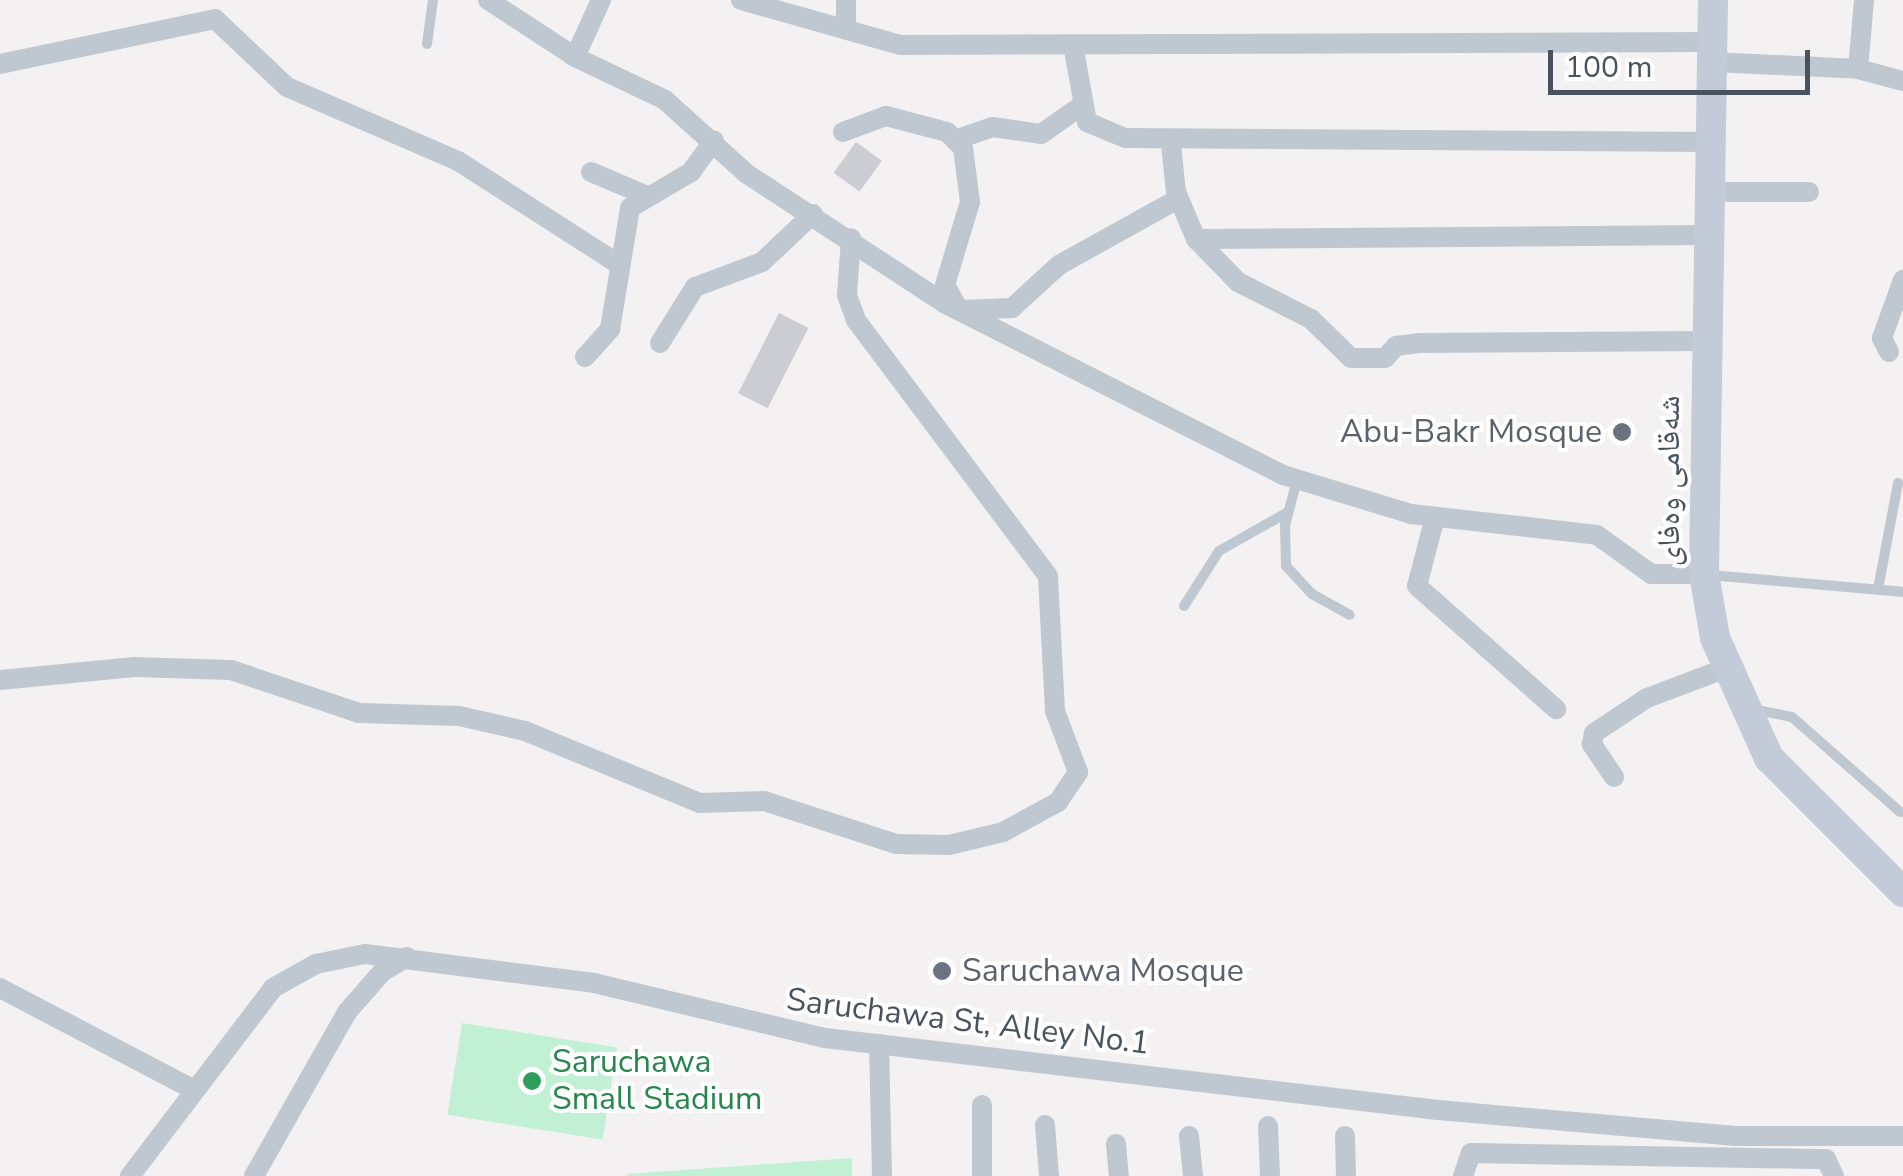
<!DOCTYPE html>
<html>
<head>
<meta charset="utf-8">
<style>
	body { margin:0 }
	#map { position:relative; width:1903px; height:1176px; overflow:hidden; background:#f3f1f1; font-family:"Nunito Sans","Noto Naskh Arabic",sans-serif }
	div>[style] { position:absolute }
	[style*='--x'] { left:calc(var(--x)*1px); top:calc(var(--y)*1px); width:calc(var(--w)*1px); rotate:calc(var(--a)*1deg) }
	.green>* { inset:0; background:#c1f0d5; transform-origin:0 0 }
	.building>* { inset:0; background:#cbcdd3; transform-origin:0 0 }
	.lane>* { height:10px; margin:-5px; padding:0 5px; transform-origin:5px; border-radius:5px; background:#bfc8d0 }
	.street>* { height:20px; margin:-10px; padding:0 10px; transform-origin:10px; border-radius:10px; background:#bfc8d0 }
	.secondary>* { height:30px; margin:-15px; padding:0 15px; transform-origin:15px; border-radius:15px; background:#c2cbd7 }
	.dots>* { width:28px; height:28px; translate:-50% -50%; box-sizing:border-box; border:5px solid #fff; border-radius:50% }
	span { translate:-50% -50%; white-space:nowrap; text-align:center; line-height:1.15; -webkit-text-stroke:8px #fff; paint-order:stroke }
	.worship-label { font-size:32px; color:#5b616d }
	.right { translate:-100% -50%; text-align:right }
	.left { translate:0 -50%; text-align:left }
	.street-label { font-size:32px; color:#49535f }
	.leisure-label { font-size:32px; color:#27864d }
	.scale { position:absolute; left:1548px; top:50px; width:262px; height:45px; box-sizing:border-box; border:5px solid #49535f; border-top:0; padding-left:12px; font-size:30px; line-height:35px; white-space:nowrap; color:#49535f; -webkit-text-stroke:8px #fff; paint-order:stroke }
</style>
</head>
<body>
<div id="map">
	<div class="green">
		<i style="left:462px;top:1023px;width:157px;height:93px;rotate:9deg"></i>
		<i style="clip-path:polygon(852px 1158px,852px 1176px,627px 1176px,627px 1174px)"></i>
	</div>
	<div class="building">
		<i style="left:856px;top:142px;width:32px;height:38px;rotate:36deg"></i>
		<i style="left:779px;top:313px;width:33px;height:90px;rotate:27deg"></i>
	</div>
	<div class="lane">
		<i style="--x:427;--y:44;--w:44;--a:-82.2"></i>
		<i style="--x:1297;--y:480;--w:47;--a:104.9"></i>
		<i style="--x:1285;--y:525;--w:41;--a:88.6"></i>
		<i style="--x:1286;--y:566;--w:38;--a:47"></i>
		<i style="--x:1312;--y:594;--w:43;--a:28.9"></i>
		<i style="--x:1710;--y:575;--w:194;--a:5"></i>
		<i style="--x:1878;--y:589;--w:108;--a:-79.3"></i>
		<i style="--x:1184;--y:606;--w:65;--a:-57.5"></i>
		<i style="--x:1219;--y:551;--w:79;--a:-29.5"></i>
		<i style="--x:1752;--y:709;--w:41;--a:11.3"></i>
		<i style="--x:1792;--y:717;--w:144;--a:41.3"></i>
	</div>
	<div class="street">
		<i style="--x:488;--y:0;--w:104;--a:33.2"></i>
		<i style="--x:575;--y:57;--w:100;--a:25.5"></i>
		<i style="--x:665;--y:100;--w:110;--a:42.1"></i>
		<i style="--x:747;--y:174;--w:235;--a:33.2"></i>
		<i style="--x:944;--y:303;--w:380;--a:26.9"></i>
		<i style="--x:1283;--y:475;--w:134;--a:16.9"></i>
		<i style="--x:1411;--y:514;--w:187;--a:6.4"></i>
		<i style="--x:1597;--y:535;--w:67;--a:35.8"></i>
		<i style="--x:1651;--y:574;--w:53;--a:0"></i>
		<i style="--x:741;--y:0;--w:165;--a:15.8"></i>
		<i style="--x:900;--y:45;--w:811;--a:-0.21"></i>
		<i style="--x:846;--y:29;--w:29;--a:-90"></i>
		<i style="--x:1074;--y:50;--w:73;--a:79.8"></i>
		<i style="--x:1087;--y:122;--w:41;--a:22.8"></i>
		<i style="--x:1125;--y:138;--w:586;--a:0.39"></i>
		<i style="--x:575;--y:57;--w:63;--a:-65.5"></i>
		<i style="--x:1712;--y:62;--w:146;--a:2.7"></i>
		<i style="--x:1858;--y:69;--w:47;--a:14.9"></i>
		<i style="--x:0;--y:64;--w:220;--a:-11.8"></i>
		<i style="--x:215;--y:19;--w:99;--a:43.4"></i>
		<i style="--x:287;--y:87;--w:186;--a:23.4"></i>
		<i style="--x:458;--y:161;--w:193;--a:32.7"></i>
		<i style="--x:1858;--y:69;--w:69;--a:-85"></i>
		<i style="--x:843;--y:132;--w:46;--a:-20.4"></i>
		<i style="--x:886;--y:116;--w:63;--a:14.7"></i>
		<i style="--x:947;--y:132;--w:23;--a:45"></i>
		<i style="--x:963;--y:148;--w:54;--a:82.6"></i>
		<i style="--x:970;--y:202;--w:87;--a:106.8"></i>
		<i style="--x:945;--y:285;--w:29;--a:61"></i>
		<i style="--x:959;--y:310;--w:53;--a:-2.2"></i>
		<i style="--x:1012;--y:308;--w:64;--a:-42.5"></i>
		<i style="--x:1059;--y:265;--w:136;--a:-29"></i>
		<i style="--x:955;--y:140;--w:39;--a:-19"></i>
		<i style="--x:992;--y:127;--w:49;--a:8.1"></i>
		<i style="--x:1041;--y:134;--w:49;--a:-35"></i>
		<i style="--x:1171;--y:144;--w:48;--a:84.1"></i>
		<i style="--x:1176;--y:192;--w:51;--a:66.9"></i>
		<i style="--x:1196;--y:239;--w:60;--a:45.7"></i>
		<i style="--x:1238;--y:282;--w:82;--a:26.9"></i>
		<i style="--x:1311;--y:319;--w:56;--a:44.3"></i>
		<i style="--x:1351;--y:358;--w:34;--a:0"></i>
		<i style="--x:1385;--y:358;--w:16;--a:-47"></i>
		<i style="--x:1396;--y:346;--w:23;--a:-7"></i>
		<i style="--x:1419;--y:343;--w:284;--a:-0.4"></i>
		<i style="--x:591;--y:172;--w:59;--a:23.1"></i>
		<i style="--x:1708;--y:192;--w:101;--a:0"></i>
		<i style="--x:1196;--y:239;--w:513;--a:-0.45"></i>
		<i style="--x:660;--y:343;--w:66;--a:-58"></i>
		<i style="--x:695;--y:287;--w:72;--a:-20.5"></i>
		<i style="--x:762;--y:262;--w:70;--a:-43.3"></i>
		<i style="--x:1889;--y:352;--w:16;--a:-117"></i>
		<i style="--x:1882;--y:338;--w:62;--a:-70.1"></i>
		<i style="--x:585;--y:357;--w:38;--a:-48"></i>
		<i style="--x:610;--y:329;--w:123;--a:-80.6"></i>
		<i style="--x:630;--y:208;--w:71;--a:-30.5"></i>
		<i style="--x:691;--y:172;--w:39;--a:-54"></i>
		<i style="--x:1435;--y:517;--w:71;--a:104.6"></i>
		<i style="--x:1417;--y:586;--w:186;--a:41.5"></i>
		<i style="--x:0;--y:680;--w:135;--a:-5.5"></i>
		<i style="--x:134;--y:667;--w:97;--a:1.8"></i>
		<i style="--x:231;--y:670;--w:135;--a:18.6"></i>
		<i style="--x:359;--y:713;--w:100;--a:1.7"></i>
		<i style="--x:459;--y:716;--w:68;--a:12.8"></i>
		<i style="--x:525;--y:731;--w:189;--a:22.4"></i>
		<i style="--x:700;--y:803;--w:64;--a:-1.8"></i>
		<i style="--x:764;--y:801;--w:139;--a:18"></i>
		<i style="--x:896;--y:844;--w:53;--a:1.1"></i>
		<i style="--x:949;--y:845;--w:56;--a:-13.5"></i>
		<i style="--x:1003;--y:832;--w:63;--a:-28.6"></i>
		<i style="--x:1058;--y:802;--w:36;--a:-56"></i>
		<i style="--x:1078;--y:772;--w:65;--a:-110.7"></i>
		<i style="--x:1055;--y:711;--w:135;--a:-93"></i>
		<i style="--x:1048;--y:576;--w:320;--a:-126.9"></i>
		<i style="--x:856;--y:320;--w:27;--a:-110"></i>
		<i style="--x:847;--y:295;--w:57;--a:-86"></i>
		<i style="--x:1614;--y:777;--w:40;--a:-124"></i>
		<i style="--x:1592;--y:744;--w:11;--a:-80"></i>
		<i style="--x:1594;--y:733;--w:64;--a:-33.4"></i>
		<i style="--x:1647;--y:698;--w:82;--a:-20.6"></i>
		<i style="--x:0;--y:988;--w:217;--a:27.7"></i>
		<i style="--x:879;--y:1044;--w:132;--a:88.7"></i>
		<i style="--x:982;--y:1105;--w:71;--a:90"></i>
		<i style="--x:1045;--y:1125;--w:51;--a:85.5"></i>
		<i style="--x:1268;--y:1126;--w:50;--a:87.7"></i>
		<i style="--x:1189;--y:1136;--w:40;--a:84.3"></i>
		<i style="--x:1345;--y:1136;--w:40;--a:88.6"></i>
		<i style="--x:1116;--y:1144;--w:32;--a:85"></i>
		<i style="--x:130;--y:1176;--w:236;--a:-52.7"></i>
		<i style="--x:273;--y:988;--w:49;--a:-29.2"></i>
		<i style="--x:316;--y:964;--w:50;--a:-11.5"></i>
		<i style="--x:365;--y:954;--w:231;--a:7.2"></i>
		<i style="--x:594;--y:983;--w:237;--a:13.4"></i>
		<i style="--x:825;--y:1038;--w:617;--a:6.7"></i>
		<i style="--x:1438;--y:1110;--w:299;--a:5"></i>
		<i style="--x:1736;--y:1136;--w:167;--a:0"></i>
		<i style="--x:254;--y:1176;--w:189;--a:-60.4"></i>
		<i style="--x:347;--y:1012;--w:53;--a:-48.8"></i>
		<i style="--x:382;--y:972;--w:29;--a:-31"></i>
		<i style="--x:1463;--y:1176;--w:24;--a:-71"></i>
		<i style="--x:1471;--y:1153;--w:355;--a:1"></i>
		<i style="--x:1826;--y:1159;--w:19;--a:65"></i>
	</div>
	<div class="secondary">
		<i style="--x:1713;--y:0;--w:574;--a:90.9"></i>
		<i style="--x:1704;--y:574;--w:65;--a:80.2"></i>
		<i style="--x:1715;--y:638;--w:132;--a:65.8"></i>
		<i style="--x:1769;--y:758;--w:190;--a:45"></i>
	</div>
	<div class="dots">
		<i style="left:1622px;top:432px;background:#6b7280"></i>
		<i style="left:942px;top:971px;background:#6b7280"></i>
		<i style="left:532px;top:1081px;background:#2e9e5b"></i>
	</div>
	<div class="worship-label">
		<span class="right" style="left:1602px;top:432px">Abu-Bakr Mosque</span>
		<span class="left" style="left:962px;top:971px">Saruchawa Mosque</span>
	</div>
	<div class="street-label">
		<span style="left:1669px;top:481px;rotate:-90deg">شەقامی وەفای</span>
		<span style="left:968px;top:1022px;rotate:7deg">Saruchawa St, Alley No.1</span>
	</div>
	<div class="leisure-label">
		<span class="left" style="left:552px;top:1081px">Saruchawa<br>Small Stadium</span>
	</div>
	<div class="scale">100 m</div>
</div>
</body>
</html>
